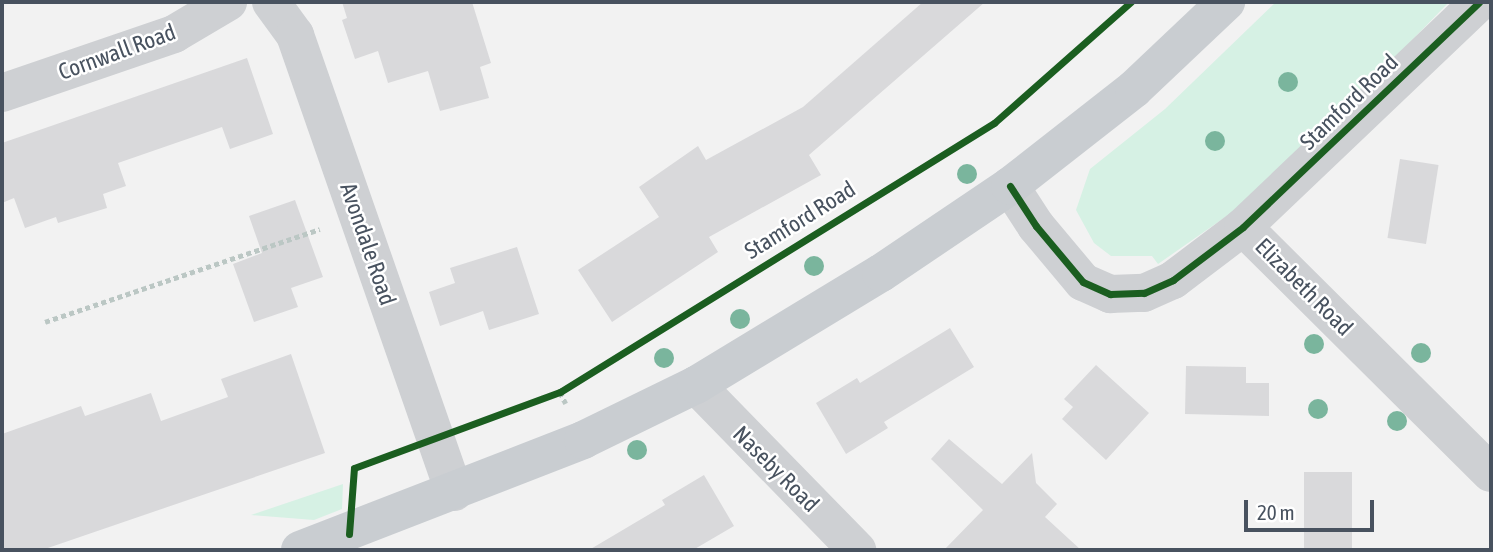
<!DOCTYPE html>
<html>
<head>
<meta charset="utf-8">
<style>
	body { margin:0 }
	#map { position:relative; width:1493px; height:552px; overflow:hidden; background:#f2f2f2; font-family:"Asap Condensed",sans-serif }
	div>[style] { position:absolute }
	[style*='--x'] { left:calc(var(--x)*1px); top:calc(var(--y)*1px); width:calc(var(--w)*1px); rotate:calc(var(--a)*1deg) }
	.green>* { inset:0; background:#d6f1e4 }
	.building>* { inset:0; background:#d9d9db; transform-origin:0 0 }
	.path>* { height:4.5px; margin-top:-2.25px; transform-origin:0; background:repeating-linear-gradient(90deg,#bbc7c4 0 5px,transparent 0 8.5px) }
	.minor>* { height:38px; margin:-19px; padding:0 19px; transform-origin:19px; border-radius:19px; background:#ced0d3 }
	.major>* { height:38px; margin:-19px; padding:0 19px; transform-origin:19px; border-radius:19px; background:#c9cdd1 }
	.cycleway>* { height:7px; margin:-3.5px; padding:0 3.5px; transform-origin:3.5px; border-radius:3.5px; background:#1b5e20 }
	.trees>* { width:20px; height:20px; margin:-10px; border-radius:50%; background:#7ab59d }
	span { translate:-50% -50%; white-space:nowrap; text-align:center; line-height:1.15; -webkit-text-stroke:5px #fff; paint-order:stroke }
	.street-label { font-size:23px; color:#48525f }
	.frame { position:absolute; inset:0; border:4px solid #48525f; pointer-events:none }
	.scale { position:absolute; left:1244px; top:500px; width:130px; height:32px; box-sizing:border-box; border:4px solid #48525f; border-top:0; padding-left:9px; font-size:21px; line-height:24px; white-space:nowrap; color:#48525f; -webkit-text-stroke:5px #fff; paint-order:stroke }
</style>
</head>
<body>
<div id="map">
	<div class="green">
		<i style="clip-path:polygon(1276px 2px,1449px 2px,1330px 125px,1231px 213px,1158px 264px,1152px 256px,1111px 256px,1094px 243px,1076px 210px,1090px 169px,1165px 109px)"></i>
		<i style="clip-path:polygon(343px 484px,342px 509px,314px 520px,251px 515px)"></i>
	</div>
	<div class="building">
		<i style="clip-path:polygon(342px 2px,472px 2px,491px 63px,480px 67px,489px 98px,440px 111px,428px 71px,388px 83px,378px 51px,355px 59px,342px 20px,347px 18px)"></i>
		<i style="clip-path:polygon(923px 2px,985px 2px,809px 155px,821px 175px,709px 237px,718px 252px,612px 322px,578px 270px,659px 217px,639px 187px,698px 146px,706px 160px,803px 107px)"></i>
		<i style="clip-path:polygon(247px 58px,273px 134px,230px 149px,222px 127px,118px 163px,126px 186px,103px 194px,107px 208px,58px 223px,56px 217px,25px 228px,14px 198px,2px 203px,2px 143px)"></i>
		<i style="left:1400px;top:159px;width:39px;height:80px;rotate:9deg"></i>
		<i style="clip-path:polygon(295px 200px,323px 277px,291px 288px,298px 307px,254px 322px,233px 264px,262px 253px,249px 216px)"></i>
		<i style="clip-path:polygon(517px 247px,539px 314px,489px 330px,483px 311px,440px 326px,429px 292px,455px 283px,450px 268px)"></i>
		<i style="clip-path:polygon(950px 328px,974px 367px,884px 422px,888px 428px,846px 454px,816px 403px,857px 378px,860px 383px)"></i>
		<i style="clip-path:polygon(291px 354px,325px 453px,42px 550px,2px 550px,2px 434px,81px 406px,85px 416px,151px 393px,161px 421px,228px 397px,221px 379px)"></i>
		<i style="clip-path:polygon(1096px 365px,1149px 413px,1106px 460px,1062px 419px,1073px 407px,1064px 399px)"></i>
		<i style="clip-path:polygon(1186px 366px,1246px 367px,1246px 383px,1269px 383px,1269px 416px,1185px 414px)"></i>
		<i style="clip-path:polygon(949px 439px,1002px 484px,1032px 453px,1036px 483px,1057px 504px,1045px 517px,1081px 550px,944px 550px,983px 510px,931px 459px)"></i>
		<i style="left:1304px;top:472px;width:48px;height:77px"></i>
		<i style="clip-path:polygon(704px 475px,734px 526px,693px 550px,589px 550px,665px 505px,662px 500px)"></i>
	</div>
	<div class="path">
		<i style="--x:45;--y:322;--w:290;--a:-18.7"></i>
		<i style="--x:560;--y:392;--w:13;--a:63"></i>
	</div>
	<div class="minor">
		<i style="--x:271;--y:2;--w:41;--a:54"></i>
		<i style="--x:295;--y:35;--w:484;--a:70.8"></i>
		<i style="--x:2;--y:93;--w:182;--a:-18.9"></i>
		<i style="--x:174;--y:34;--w:63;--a:-30.7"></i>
		<i style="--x:1010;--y:186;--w:48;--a:57"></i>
		<i style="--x:1036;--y:226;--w:73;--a:50"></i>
		<i style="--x:1083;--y:282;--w:30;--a:24"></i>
		<i style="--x:1110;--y:294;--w:34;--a:-2"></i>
		<i style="--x:1144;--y:293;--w:32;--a:-24"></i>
		<i style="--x:1173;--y:280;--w:88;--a:-37.1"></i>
		<i style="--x:1243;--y:227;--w:326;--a:-43.6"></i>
		<i style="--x:1243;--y:227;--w:349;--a:44.8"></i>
		<i style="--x:696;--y:385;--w:231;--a:45.7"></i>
	</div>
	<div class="major">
		<i style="--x:300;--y:550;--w:304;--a:-21.2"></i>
		<i style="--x:583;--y:440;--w:126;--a:-26"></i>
		<i style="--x:696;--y:385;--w:216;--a:-31.2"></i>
		<i style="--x:881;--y:273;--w:156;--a:-34"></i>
		<i style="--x:1010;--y:186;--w:157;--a:-38"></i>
		<i style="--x:1134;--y:89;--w:127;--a:-43.4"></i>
	</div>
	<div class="cycleway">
		<i style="--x:1010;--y:186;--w:48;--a:57"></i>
		<i style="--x:1036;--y:226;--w:73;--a:50"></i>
		<i style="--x:1083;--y:282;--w:30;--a:24"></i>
		<i style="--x:1110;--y:294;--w:34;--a:-2"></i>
		<i style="--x:1144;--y:293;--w:32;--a:-24"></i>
		<i style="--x:1173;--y:280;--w:88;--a:-37.1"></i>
		<i style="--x:1243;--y:227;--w:326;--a:-43.6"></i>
		<i style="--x:349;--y:534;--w:66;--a:-85.7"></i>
		<i style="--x:354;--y:468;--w:220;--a:-20.3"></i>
		<i style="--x:560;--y:392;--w:511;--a:-31.79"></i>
		<i style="--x:994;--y:123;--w:183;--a:-41.5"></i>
	</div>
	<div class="trees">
		<i style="left:1288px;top:82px"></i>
		<i style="left:1215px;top:141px"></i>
		<i style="left:967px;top:174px"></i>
		<i style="left:814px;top:266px"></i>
		<i style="left:740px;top:319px"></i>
		<i style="left:1314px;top:344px"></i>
		<i style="left:1421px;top:353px"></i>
		<i style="left:664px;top:358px"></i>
		<i style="left:1318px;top:409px"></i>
		<i style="left:1397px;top:421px"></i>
		<i style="left:637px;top:450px"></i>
	</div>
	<div class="street-label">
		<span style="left:117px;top:52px;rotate:-20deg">Cornwall Road</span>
		<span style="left:1349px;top:102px;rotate:-44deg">Stamford Road</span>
		<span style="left:800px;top:220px;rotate:-32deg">Stamford Road</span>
		<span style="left:368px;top:244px;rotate:71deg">Avondale Road</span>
		<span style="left:1304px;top:287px;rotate:45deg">Elizabeth Road</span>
		<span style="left:776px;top:469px;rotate:45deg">Naseby Road</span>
	</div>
	<div class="frame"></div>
	<div class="scale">20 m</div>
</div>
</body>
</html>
